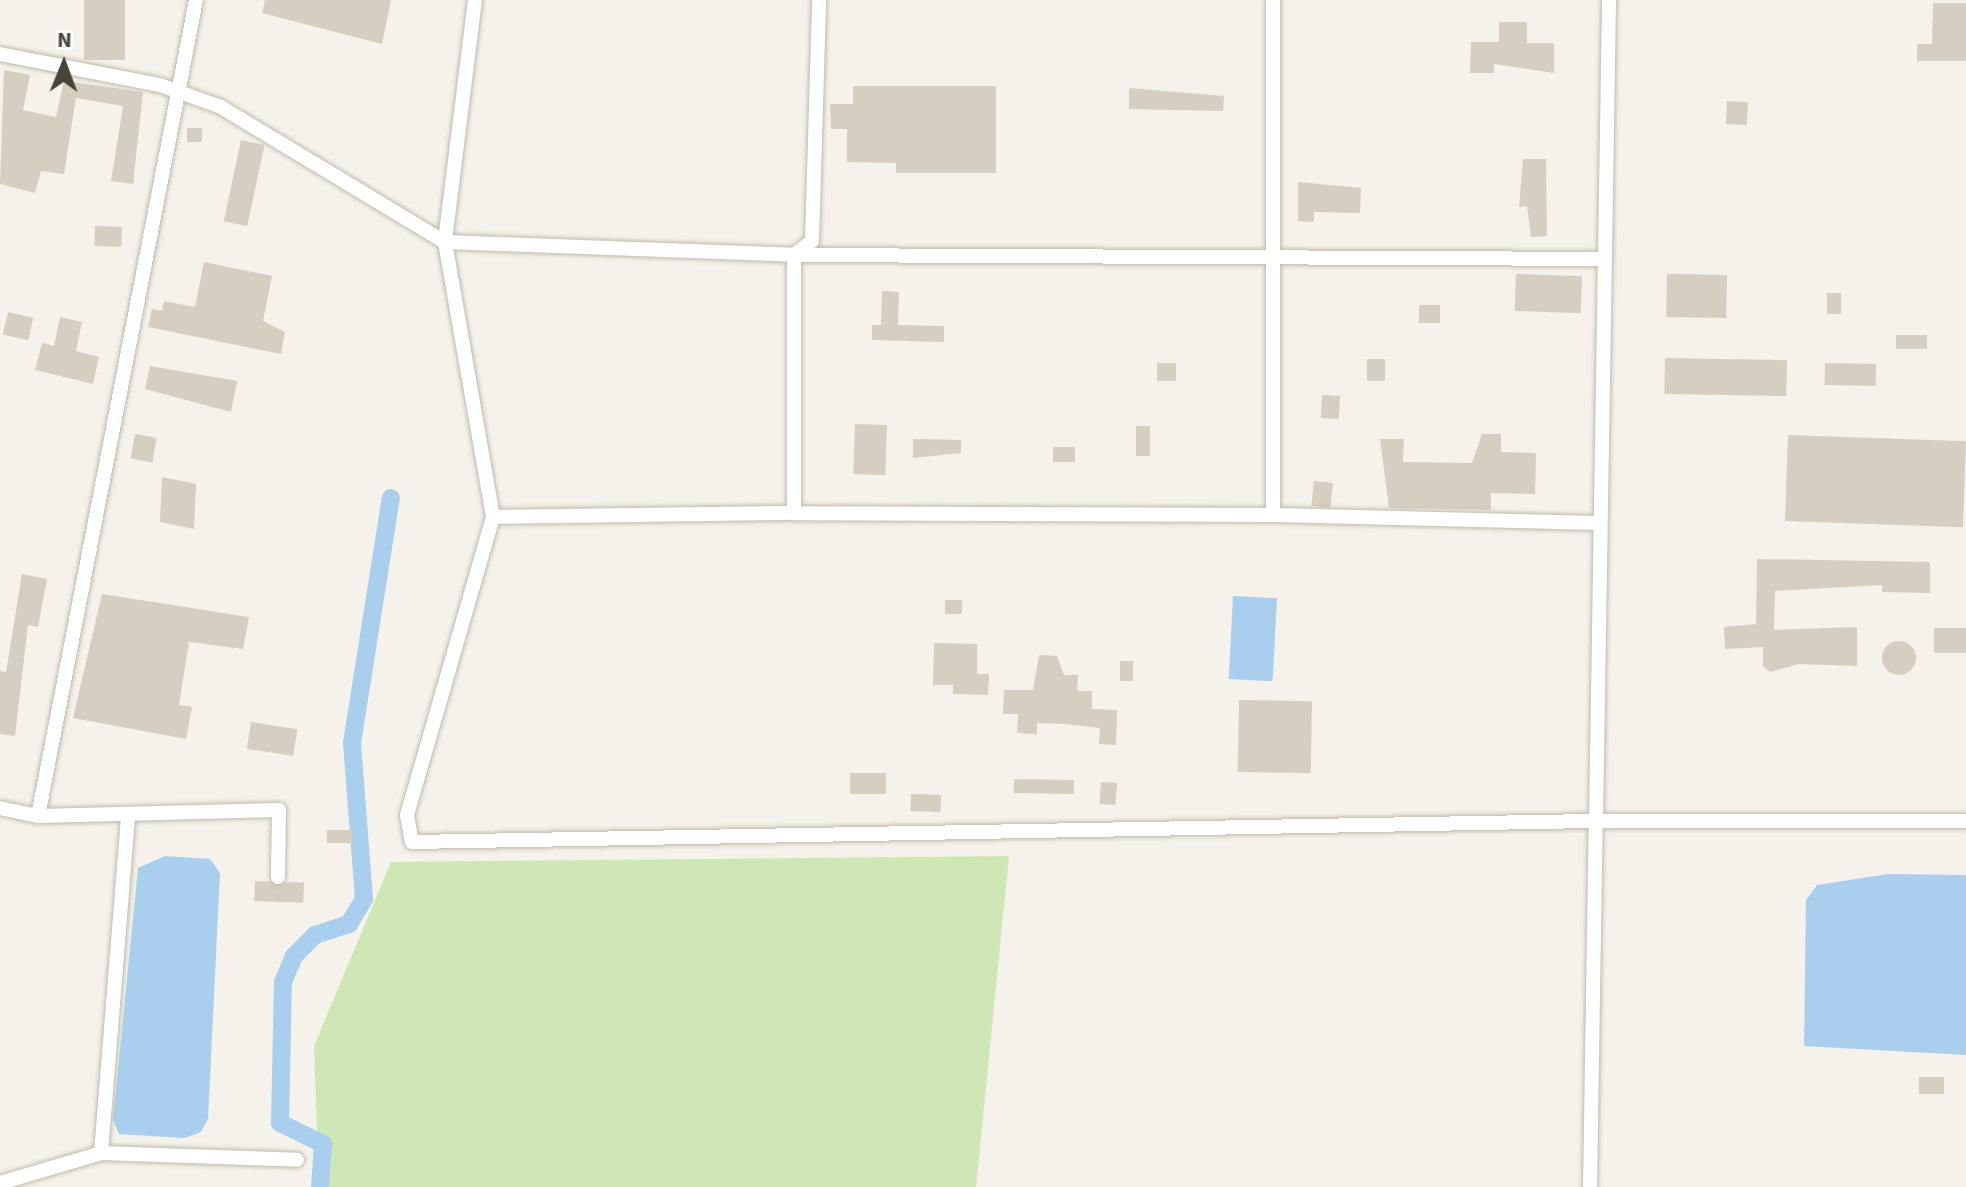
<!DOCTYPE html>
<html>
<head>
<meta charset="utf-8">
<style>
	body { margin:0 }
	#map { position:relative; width:1966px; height:1187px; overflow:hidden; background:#f4f2ea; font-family:"Source Sans 3",sans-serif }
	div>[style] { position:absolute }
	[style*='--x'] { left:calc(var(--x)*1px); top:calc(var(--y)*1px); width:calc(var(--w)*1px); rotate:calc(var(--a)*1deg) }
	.green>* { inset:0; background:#cee7b5 }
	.water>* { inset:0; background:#aacfee; transform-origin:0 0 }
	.canal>* { height:18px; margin:-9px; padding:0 9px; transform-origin:9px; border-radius:9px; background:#aacfee }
	.building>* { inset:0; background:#d6cec0; transform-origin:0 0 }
	.round { border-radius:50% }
	.roads { filter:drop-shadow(0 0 2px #c0baad) drop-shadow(0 0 2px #c0baad) }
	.minor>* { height:14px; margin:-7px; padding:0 7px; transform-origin:7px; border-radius:7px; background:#fff }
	span { translate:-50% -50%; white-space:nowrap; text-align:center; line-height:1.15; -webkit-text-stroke:7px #fff; paint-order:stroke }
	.north { position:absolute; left:24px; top:24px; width:80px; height:80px; -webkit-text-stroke:6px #fff; paint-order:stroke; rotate:1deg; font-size:22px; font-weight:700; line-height:32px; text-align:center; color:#484338 }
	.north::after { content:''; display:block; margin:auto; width:28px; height:36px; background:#484338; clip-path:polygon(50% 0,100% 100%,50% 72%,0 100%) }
</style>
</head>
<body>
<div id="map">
	<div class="green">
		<i style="clip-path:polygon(1009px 856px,976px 1187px,319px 1187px,314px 1046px,391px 862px)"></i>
	</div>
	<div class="water">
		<i style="left:1233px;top:596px;width:44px;height:83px;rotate:3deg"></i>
		<i style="clip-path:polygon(165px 856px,210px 859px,220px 873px,208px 1119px,201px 1132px,184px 1138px,119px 1134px,113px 1120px,138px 868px)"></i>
		<i style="clip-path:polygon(1888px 874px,1966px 875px,1966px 1055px,1804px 1046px,1806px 900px,1817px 885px)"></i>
	</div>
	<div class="canal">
		<i style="--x:320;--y:1187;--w:43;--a:-86"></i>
		<i style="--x:323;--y:1144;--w:48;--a:-154"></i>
		<i style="--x:280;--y:1123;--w:141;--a:-88.8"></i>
		<i style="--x:283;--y:982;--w:28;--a:-67"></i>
		<i style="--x:294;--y:956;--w:30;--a:-45"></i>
		<i style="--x:315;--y:935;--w:36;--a:-18"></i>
		<i style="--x:349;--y:924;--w:29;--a:-59"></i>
		<i style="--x:364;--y:899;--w:156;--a:-94.4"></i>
		<i style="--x:352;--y:743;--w:248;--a:-81"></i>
	</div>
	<div class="building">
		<i style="left:84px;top:0;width:41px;height:60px"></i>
		<i style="clip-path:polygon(265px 0,391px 0,382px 44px,262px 13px)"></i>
		<i style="clip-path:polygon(1933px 3px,1966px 3px,1966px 61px,1917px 61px,1917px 44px,1932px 44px)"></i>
		<i style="clip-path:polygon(1499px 22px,1527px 22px,1527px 43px,1554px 43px,1554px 73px,1494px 64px,1494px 73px,1470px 73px,1471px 42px,1499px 42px)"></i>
		<i style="clip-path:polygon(4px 70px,30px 75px,23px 110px,56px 117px,64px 81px,143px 92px,133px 184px,111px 181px,123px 106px,76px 98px,64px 174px,41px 171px,35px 193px,0 184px)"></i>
		<i style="clip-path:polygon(853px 86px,996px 86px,996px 173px,896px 173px,896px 163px,847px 162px,847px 129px,831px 129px,830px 104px,853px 104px)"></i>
		<i style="clip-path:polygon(1129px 88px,1224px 96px,1223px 111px,1129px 109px)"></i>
		<i style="left:1727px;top:101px;width:21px;height:23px;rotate:3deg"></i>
		<i style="left:187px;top:128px;width:15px;height:14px"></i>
		<i style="left:241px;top:140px;width:24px;height:83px;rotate:12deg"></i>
		<i style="clip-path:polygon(1523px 159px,1546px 159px,1547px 236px,1531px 237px,1527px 206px,1519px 207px)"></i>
		<i style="clip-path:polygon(1298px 182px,1361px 188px,1360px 213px,1314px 212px,1314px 222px,1298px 221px)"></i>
		<i style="left:95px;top:226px;width:27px;height:20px;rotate:2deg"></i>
		<i style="clip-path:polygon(204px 262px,272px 276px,263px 321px,285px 332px,281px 354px,148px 327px,152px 309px,162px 311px,164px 301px,195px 307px)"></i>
		<i style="left:1516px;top:274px;width:66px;height:37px;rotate:2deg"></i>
		<i style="left:1667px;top:274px;width:60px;height:43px;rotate:1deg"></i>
		<i style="clip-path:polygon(882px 291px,899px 292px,898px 325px,944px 326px,944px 342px,872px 340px,872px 325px,881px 325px)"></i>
		<i style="left:1827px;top:293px;width:14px;height:21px"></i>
		<i style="left:1419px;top:305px;width:21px;height:18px"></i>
		<i style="left:8px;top:312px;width:26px;height:23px;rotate:13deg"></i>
		<i style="clip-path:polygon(60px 317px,82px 322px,76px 351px,99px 357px,93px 384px,35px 370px,42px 343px,54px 346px)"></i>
		<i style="left:1896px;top:335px;width:31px;height:14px"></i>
		<i style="left:1665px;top:358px;width:122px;height:36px;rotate:1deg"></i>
		<i style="left:1367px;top:359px;width:18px;height:22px"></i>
		<i style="left:1157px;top:363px;width:19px;height:18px"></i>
		<i style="left:1825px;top:363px;width:51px;height:22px;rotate:1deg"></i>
		<i style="clip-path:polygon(150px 366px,237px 381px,231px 412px,145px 389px)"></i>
		<i style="left:1322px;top:395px;width:18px;height:23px;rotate:3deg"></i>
		<i style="left:855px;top:424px;width:32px;height:50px;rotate:2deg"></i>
		<i style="left:1136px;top:426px;width:14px;height:30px"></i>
		<i style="left:135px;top:434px;width:22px;height:25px;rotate:10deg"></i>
		<i style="clip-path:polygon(1482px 434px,1501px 434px,1501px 452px,1536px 453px,1535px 494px,1491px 493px,1491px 510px,1389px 508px,1380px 439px,1404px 439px,1403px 462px,1472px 463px)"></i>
		<i style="left:1788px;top:435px;width:178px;height:86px;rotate:2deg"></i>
		<i style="clip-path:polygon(913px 439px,961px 440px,961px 453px,913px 458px)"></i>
		<i style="left:1053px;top:447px;width:22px;height:15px"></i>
		<i style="clip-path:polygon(162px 477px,196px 484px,194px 529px,160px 522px)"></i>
		<i style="left:1314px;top:481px;width:19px;height:25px;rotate:6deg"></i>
		<i style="clip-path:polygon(1757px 559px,1930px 562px,1930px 593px,1882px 592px,1882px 585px,1775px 591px,1774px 630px,1857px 627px,1857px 666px,1799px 664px,1770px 672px,1763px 666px,1763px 647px,1725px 649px,1724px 627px,1756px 624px)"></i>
		<i style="clip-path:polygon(22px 574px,47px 579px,38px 627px,28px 625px,15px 736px,0 734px,0 671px,6px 672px)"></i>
		<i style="clip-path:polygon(102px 594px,249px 617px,243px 649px,189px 642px,179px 705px,192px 707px,186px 739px,73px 718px)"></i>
		<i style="left:945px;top:600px;width:17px;height:14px"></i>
		<i style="left:1934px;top:628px;width:32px;height:25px"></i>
		<i class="round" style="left:1882px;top:641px;width:34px;height:34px"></i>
		<i style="clip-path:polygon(934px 643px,977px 644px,977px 674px,989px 674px,988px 695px,953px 694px,953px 685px,933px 685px)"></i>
		<i style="clip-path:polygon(1039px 655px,1057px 656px,1064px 675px,1078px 675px,1077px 691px,1092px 691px,1092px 709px,1117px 710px,1116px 745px,1099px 744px,1100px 728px,1066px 724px,1037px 723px,1037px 734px,1017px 733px,1018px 714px,1003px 714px,1004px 690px,1033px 690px)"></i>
		<i style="left:1120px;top:661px;width:13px;height:20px"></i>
		<i style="left:1239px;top:700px;width:73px;height:72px;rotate:1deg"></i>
		<i style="left:251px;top:722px;width:47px;height:27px;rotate:9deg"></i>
		<i style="left:850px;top:773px;width:36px;height:21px"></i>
		<i style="left:1014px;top:779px;width:60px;height:14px;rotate:1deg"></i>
		<i style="left:1101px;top:782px;width:16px;height:22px;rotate:4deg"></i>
		<i style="left:911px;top:794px;width:30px;height:17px;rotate:2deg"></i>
		<i style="left:352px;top:830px;width:13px;height:25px;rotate:90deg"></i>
		<i style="left:255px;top:881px;width:49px;height:20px;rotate:2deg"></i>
		<i style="left:1919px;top:1077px;width:25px;height:17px"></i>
	</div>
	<div class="roads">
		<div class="minor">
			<i style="--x:475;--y:0;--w:244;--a:97.1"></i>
			<i style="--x:445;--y:242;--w:279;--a:80.1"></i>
			<i style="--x:493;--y:517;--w:310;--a:106.1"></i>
			<i style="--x:407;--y:815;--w:27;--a:80"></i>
			<i style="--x:412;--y:842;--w:1184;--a:-1.02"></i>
			<i style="--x:1596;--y:821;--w:821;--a:-89.09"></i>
			<i style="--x:1273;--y:0;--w:515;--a:90"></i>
			<i style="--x:1273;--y:515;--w:324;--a:1.4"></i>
			<i style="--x:0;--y:54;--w:163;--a:11"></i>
			<i style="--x:160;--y:85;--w:65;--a:19.8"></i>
			<i style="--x:221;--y:107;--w:262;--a:31.1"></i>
			<i style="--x:445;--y:242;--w:349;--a:2.1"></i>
			<i style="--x:794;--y:255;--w:23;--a:-38"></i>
			<i style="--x:812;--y:241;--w:241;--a:-88.3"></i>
			<i style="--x:1273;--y:515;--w:479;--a:-179.8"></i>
			<i style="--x:794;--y:513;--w:258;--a:-90"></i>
			<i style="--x:794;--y:255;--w:807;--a:0.28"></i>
			<i style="--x:493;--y:517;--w:301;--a:-0.8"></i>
			<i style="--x:0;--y:808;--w:39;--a:12"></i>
			<i style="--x:38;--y:816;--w:241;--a:-1.4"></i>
			<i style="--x:279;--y:810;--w:67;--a:90.9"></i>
			<i style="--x:38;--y:816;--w:831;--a:-79.04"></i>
			<i style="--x:101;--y:1153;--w:196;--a:2"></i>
			<i style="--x:0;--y:1183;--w:105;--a:-16.5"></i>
			<i style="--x:101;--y:1153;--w:340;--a:-85.4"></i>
			<i style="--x:1590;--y:1187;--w:366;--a:-89.1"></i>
			<i style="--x:1596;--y:821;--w:370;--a:0"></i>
		</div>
	</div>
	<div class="north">N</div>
</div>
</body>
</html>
